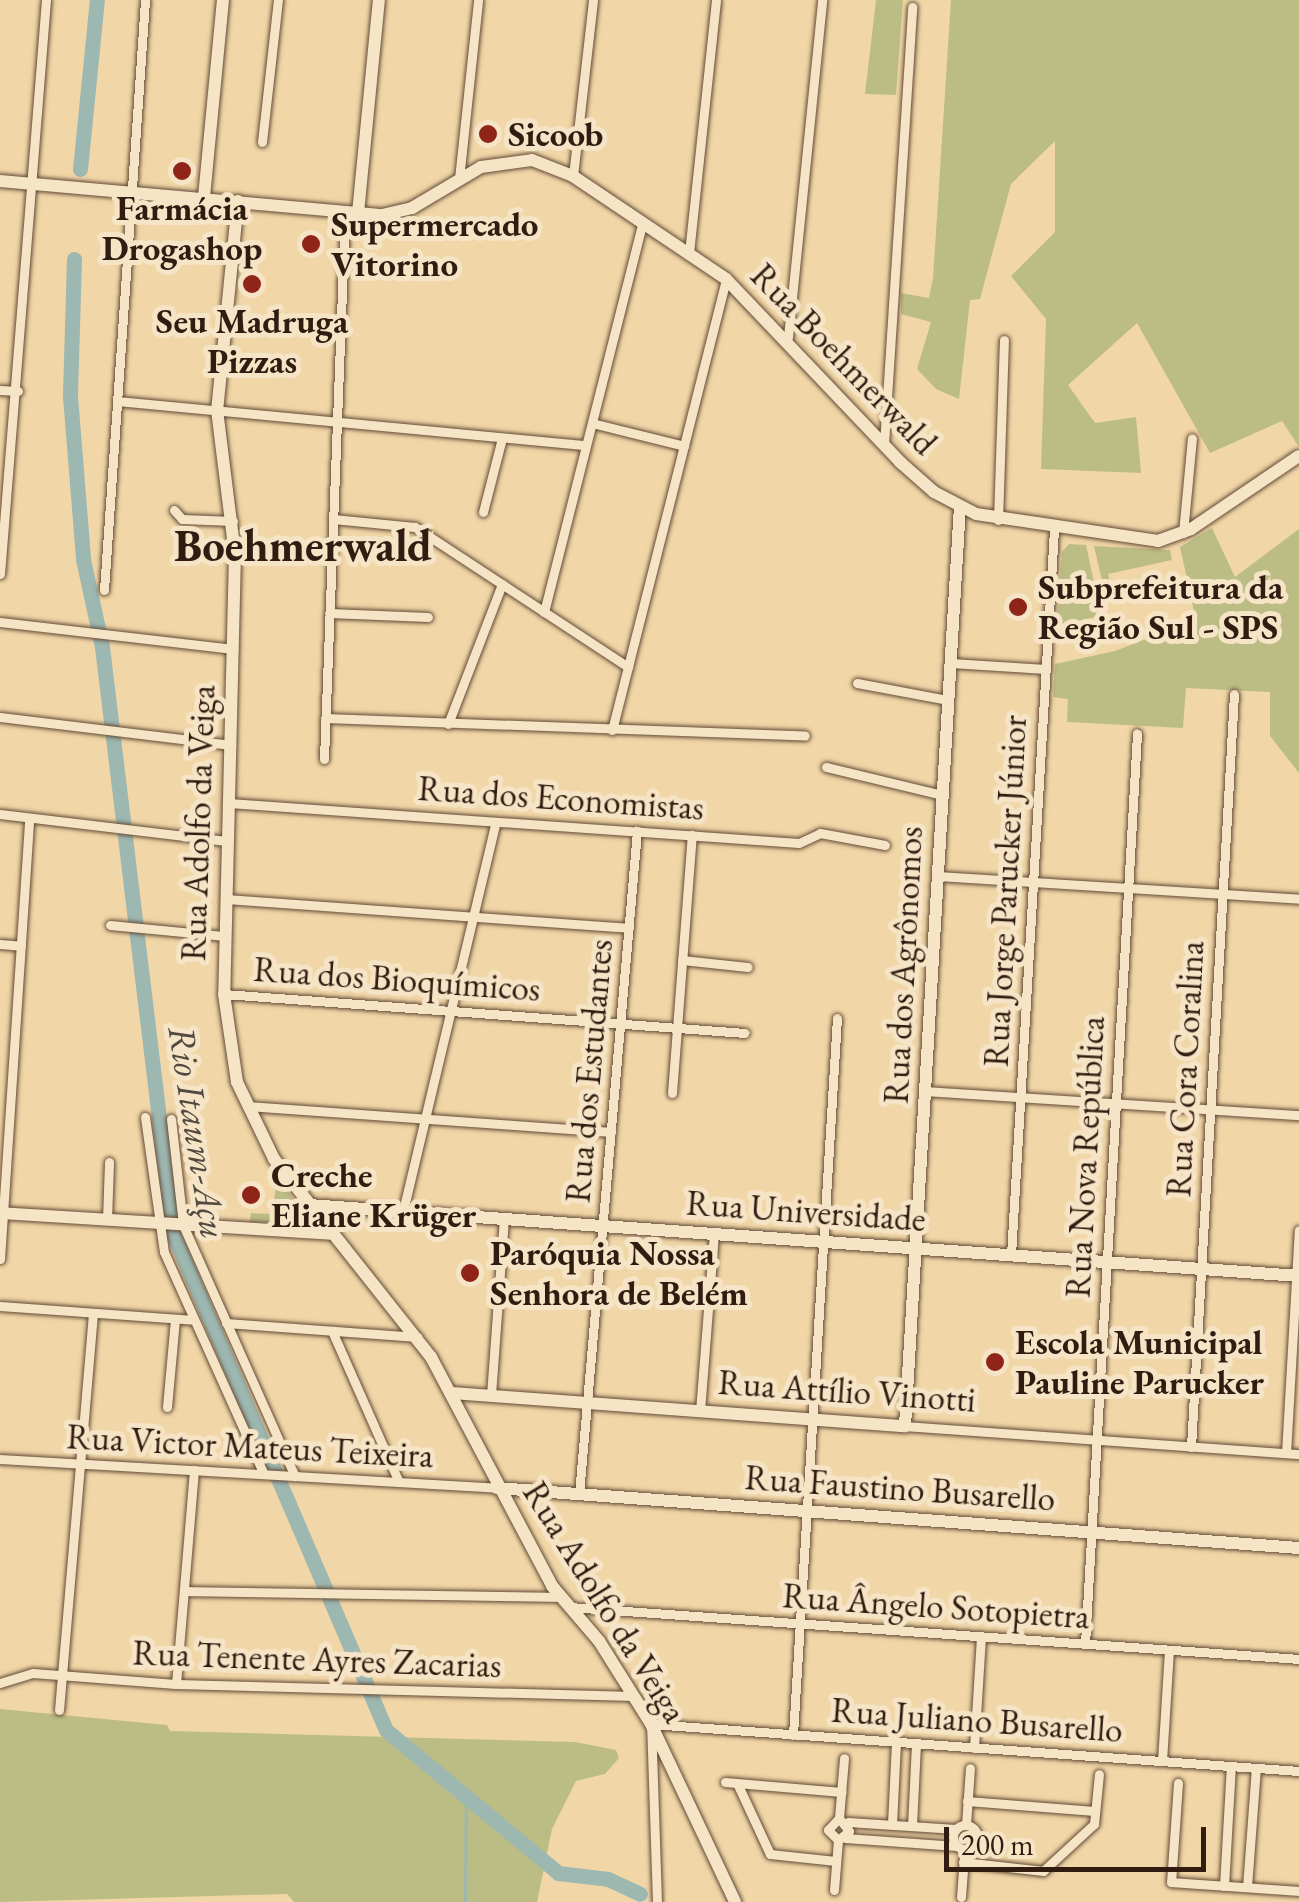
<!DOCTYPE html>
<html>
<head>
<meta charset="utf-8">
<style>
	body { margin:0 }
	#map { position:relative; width:1299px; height:1902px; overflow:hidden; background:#f1d6a7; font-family:"EB Garamond",serif }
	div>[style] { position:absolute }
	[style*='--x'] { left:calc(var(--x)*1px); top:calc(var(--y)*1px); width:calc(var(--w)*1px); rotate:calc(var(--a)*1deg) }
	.green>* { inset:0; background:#bcbd85 }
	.stream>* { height:2.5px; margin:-1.25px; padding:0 1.25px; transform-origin:1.25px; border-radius:1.25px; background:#9db7b1 }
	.river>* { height:15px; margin:-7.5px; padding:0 7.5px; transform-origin:7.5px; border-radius:7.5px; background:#9db7b1 }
	.roads { filter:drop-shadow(0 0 2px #624a36) drop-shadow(0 0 2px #624a36) }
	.street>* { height:9px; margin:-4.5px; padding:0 4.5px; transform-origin:4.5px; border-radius:4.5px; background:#f6e4c6 }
	.street>.ring { margin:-4.5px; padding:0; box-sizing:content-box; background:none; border:9px solid #f6e4c6; border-radius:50% }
	.secondary>* { height:12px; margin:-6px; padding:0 6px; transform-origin:6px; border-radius:6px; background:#f6e4c6 }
	.dots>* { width:28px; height:28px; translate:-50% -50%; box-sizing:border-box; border:5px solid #f6e4c6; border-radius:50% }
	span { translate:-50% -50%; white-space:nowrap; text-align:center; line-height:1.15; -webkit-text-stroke:10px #f6e4c6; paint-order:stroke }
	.poi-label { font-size:35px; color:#321c11; font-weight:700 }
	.left { translate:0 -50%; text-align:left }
	.street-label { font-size:35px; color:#321c11 }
	.water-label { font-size:38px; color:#524a41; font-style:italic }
	.district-label { font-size:45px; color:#321c11; font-weight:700 }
	.scale { position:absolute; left:944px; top:1827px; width:262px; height:45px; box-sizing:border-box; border:5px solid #321c11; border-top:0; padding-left:12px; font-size:30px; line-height:35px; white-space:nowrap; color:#321c11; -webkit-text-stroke:8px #f6e4c6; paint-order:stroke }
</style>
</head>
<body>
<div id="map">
	<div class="green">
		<i style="clip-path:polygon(876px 0,903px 0,896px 95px,865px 94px)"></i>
		<i style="clip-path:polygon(951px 0,1299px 0,1299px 447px,1282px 421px,1210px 453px,1137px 323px,1068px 385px,1095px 423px,1136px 417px,1141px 473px,1041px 469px,1046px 319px,1011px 276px,1055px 232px,1055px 141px,1011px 184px,980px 299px,970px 300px,959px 399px,936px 389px,917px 369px,931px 322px,901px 314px,901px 293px,929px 298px,933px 278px)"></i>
		<i style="clip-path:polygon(1212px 528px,1235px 577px,1299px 529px,1299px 773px,1270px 736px,1270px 692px,1186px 688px,1183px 728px,1067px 722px,1068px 699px,1053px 697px,1055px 664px,1115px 651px,1196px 620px,1180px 547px)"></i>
		<i style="clip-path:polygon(1069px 544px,1086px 545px,1101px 616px,1057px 625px,1062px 552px)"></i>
		<i style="clip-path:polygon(1094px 546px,1170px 550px,1172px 560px,1108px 574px,1112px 591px,1105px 593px)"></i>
		<i style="clip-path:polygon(276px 1187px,285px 1187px,308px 1222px,250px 1222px,251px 1213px,272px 1214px)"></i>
		<i style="clip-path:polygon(0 1709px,167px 1725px,170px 1731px,575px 1742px,616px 1750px,619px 1758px,605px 1774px,576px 1781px,552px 1829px,537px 1902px,294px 1902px,287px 1894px,0 1902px)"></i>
	</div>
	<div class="stream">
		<i style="--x:465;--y:1902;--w:106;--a:-89.5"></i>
	</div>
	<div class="river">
		<i style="--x:80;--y:169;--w:170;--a:-84.3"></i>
		<i style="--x:74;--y:259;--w:137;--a:91.7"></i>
		<i style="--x:70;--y:396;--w:164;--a:85.4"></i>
		<i style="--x:83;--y:559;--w:90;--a:77.8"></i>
		<i style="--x:102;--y:647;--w:591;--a:83.1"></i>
		<i style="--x:173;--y:1234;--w:540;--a:66.76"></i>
		<i style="--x:386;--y:1730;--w:224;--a:39.7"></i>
		<i style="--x:558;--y:1873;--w:50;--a:6.8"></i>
		<i style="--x:608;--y:1879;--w:35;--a:25"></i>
	</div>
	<div class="roads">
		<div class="street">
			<i style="--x:262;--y:142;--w:143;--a:-83.6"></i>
			<i style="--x:573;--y:176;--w:177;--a:-83.5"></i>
			<i style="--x:459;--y:179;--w:180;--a:-83.9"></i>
			<i style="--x:689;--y:253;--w:254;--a:-83.9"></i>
			<i style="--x:788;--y:337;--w:339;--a:-84.2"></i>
			<i style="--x:0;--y:390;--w:18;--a:3"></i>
			<i style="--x:117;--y:401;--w:471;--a:5.4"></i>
			<i style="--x:592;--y:423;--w:95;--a:14"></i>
			<i style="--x:884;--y:444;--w:438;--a:-86.3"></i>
			<i style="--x:174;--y:510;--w:12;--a:48"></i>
			<i style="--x:182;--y:519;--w:51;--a:2.2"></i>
			<i style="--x:483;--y:512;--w:76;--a:-75.6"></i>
			<i style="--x:333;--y:519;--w:82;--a:5.6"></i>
			<i style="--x:415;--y:527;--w:255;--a:33.3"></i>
			<i style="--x:998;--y:520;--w:180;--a:-88.1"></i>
			<i style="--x:1183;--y:533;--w:95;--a:-84.6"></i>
			<i style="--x:0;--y:574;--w:576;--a:-85.42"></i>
			<i style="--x:104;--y:590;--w:591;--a:-86.02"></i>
			<i style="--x:544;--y:612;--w:402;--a:-75.8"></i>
			<i style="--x:329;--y:613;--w:99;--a:2.3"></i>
			<i style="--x:0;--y:622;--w:235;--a:6.6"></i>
			<i style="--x:951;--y:663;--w:95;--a:3.6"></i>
			<i style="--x:857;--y:683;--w:93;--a:10.6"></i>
			<i style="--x:0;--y:717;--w:233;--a:6.9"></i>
			<i style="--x:325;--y:718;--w:480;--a:2.1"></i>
			<i style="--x:448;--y:724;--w:150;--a:-68.9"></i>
			<i style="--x:612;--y:730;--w:465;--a:-75.8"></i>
			<i style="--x:324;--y:759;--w:547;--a:-87.8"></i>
			<i style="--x:826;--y:767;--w:120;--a:13.5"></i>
			<i style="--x:229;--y:803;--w:571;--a:4.01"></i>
			<i style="--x:799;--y:843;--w:23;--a:-25"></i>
			<i style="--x:820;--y:833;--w:66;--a:10.5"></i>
			<i style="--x:0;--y:814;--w:230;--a:6.8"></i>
			<i style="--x:938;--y:876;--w:362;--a:3.6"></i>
			<i style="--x:226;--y:899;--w:404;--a:4.1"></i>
			<i style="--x:110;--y:925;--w:116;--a:5.5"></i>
			<i style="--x:0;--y:944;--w:21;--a:5"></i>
			<i style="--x:682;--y:960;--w:66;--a:6.1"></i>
			<i style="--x:224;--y:994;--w:522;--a:4.28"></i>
			<i style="--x:925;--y:1091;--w:375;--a:3.7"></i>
			<i style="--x:672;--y:1093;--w:259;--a:-85.6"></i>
			<i style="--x:248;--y:1106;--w:364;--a:4.1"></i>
			<i style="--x:145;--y:1117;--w:136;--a:82"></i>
			<i style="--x:164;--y:1252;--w:243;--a:65.8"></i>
			<i style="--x:171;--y:1119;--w:107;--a:83.5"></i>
			<i style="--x:183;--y:1225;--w:275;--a:66"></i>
			<i style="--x:403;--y:1211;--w:400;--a:-76.6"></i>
			<i style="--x:107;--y:1220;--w:58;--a:-88"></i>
			<i style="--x:1011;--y:1255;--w:727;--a:-86.61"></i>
			<i style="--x:0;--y:1259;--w:442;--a:-86.2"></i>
			<i style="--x:0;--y:1306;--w:194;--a:4.1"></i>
			<i style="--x:226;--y:1323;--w:192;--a:4.2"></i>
			<i style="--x:332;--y:1331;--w:165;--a:66.1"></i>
			<i style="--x:491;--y:1395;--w:176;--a:-85.8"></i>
			<i style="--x:167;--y:1407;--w:88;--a:-84.8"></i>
			<i style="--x:700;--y:1411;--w:178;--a:-85.5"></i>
			<i style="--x:905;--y:1426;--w:395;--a:4.1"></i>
			<i style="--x:1191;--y:1447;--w:754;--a:-86.73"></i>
			<i style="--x:1286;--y:1453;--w:223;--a:-86.7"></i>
			<i style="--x:0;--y:1459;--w:498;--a:3.3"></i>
			<i style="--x:579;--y:1494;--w:666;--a:-85"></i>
			<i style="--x:184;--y:1591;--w:376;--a:0.9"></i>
			<i style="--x:569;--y:1607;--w:732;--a:4.07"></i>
			<i style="--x:1085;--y:1644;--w:912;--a:-86.73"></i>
			<i style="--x:0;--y:1683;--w:34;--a:-17"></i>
			<i style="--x:33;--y:1673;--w:143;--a:4.4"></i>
			<i style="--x:176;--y:1684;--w:458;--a:1.5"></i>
			<i style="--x:176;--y:1684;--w:215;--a:-85.2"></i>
			<i style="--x:59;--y:1710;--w:398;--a:-85.1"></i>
			<i style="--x:793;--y:1735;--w:718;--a:-86.49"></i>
			<i style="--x:974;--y:1748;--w:112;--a:-86.4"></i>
			<i style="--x:1162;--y:1761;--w:111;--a:-86.4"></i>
			<i style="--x:725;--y:1782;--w:117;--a:4.9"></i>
			<i style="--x:737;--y:1783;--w:78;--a:65.1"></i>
			<i style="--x:770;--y:1854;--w:66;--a:6.1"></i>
			<i style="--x:1178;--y:1783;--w:99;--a:94"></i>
			<i style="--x:1171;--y:1882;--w:128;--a:4"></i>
			<i style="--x:967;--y:1801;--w:128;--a:4.5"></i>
			<i style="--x:839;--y:1818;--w:60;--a:-85.2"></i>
			<i style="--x:848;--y:1822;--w:108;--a:3.7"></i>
			<i style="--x:892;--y:1824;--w:82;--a:-87.2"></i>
			<i style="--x:966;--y:1825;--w:57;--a:-86"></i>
			<i class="ring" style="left:953px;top:1825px;width:15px;height:15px"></i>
			<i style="--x:912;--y:1826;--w:83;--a:-87.2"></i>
			<i style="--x:845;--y:1838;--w:112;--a:4.1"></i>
			<i style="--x:963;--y:1862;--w:81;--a:6.4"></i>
			<i style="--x:1043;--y:1871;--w:69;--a:-42.7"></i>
			<i style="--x:1094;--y:1824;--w:50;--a:-84.3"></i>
			<i style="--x:1224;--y:1886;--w:120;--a:-86.7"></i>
			<i style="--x:1247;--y:1887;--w:119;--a:-85.7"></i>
			<i style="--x:834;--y:1890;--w:50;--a:-85.4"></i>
			<i style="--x:838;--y:1840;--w:14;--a:-39"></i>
			<i style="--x:849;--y:1831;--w:16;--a:-128"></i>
			<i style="--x:839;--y:1818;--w:16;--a:133"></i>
			<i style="--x:828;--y:1830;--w:14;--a:45"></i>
			<i style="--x:961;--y:1897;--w:40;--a:-85.7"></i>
			<i style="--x:657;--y:1902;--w:178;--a:-91.9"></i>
			<i style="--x:651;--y:1724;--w:650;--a:4.15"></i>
		</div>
		<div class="secondary">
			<i style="--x:0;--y:181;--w:384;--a:5.1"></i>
			<i style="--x:382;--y:215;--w:31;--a:-13"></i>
			<i style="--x:412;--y:208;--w:80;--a:-30.7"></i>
			<i style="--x:481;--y:167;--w:51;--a:-7.8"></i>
			<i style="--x:532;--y:160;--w:44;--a:21.3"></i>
			<i style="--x:573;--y:176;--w:184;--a:33.9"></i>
			<i style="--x:726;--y:279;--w:253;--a:46.4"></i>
			<i style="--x:900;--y:462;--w:45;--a:41.4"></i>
			<i style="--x:934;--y:492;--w:47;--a:27.6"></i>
			<i style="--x:976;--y:514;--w:184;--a:8.4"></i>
			<i style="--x:1158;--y:541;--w:35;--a:-20"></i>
			<i style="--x:1191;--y:529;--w:130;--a:-34.1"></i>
			<i style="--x:204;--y:197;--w:198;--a:-84.5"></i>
			<i style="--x:238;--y:201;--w:210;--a:95.7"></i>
			<i style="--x:217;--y:410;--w:145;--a:82.9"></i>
			<i style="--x:235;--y:554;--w:440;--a:91.4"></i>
			<i style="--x:224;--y:994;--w:89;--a:81.6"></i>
			<i style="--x:237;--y:1082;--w:85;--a:64.3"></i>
			<i style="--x:274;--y:1159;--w:253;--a:51.6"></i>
			<i style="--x:431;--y:1357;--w:259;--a:62.1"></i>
			<i style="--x:552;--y:1586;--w:72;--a:49.5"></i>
			<i style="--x:599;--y:1641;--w:98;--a:57.9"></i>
			<i style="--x:651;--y:1724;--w:197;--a:64.7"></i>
			<i style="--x:358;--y:213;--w:214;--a:-84.4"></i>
			<i style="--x:309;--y:1205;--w:993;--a:4.1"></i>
			<i style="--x:0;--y:1213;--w:334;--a:3.6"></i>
			<i style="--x:451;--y:1393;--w:455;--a:4.2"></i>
			<i style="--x:905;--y:1426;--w:921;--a:-86.58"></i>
			<i style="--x:497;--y:1488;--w:804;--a:4.28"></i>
		</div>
	</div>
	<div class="dots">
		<i style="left:488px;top:134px;background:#8f2418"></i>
		<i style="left:182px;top:171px;background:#8f2418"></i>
		<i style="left:311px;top:244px;background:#8f2418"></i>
		<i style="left:252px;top:284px;background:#8f2418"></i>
		<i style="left:1018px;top:607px;background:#8f2418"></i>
		<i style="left:251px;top:1195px;background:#8f2418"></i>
		<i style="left:470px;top:1273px;background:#8f2418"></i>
		<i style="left:995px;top:1362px;background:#8f2418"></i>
	</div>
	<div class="poi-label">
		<span class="left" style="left:508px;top:134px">Sicoob</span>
		<span style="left:182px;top:228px">Farmácia<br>Drogashop</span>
		<span class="left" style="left:331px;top:244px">Supermercado<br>Vitorino</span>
		<span style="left:252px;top:341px">Seu Madruga<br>Pizzas</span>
		<span class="left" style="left:1038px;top:607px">Subprefeitura da<br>Região Sul - SPS</span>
		<span class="left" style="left:271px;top:1195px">Creche<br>Eliane Krüger</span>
		<span class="left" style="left:490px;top:1273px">Paróquia Nossa<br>Senhora de Belém</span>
		<span class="left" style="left:1015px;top:1362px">Escola Municipal<br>Pauline Parucker</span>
	</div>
	<div class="street-label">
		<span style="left:844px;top:359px;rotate:46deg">Rua Boehmerwald</span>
		<span style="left:561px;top:798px;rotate:4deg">Rua dos Economistas</span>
		<span style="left:198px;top:823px;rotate:-88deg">Rua Adolfo da Veiga</span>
		<span style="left:1005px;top:891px;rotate:-87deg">Rua Jorge Parucker Júnior</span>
		<span style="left:903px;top:965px;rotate:-87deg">Rua dos Agrônomos</span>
		<span style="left:397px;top:979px;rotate:4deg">Rua dos Bioquímicos</span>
		<span style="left:1185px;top:1069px;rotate:-87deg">Rua Cora Coralina</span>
		<span style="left:589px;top:1071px;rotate:-85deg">Rua dos Estudantes</span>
		<span style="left:1085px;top:1157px;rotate:-87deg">Rua Nova República</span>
		<span style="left:806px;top:1211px;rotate:4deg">Rua Universidade</span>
		<span style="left:847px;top:1391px;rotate:4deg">Rua Attílio Vinotti</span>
		<span style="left:250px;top:1446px;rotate:3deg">Rua Victor Mateus Teixeira</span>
		<span style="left:900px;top:1488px;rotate:4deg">Rua Faustino Busarello</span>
		<span style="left:605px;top:1602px;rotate:58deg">Rua Adolfo da Veiga</span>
		<span style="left:936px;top:1606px;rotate:4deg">Rua Ângelo Sotopietra</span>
		<span style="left:317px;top:1659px;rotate:2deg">Rua Tenente Ayres Zacarias</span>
		<span style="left:977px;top:1720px;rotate:4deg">Rua Juliano Busarello</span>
	</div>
	<div class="water-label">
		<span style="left:198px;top:1132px;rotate:81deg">Rio Itaum-Açu</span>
	</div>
	<div class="district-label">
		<span style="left:303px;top:546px">Boehmerwald</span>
	</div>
	<div class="scale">200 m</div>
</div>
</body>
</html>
